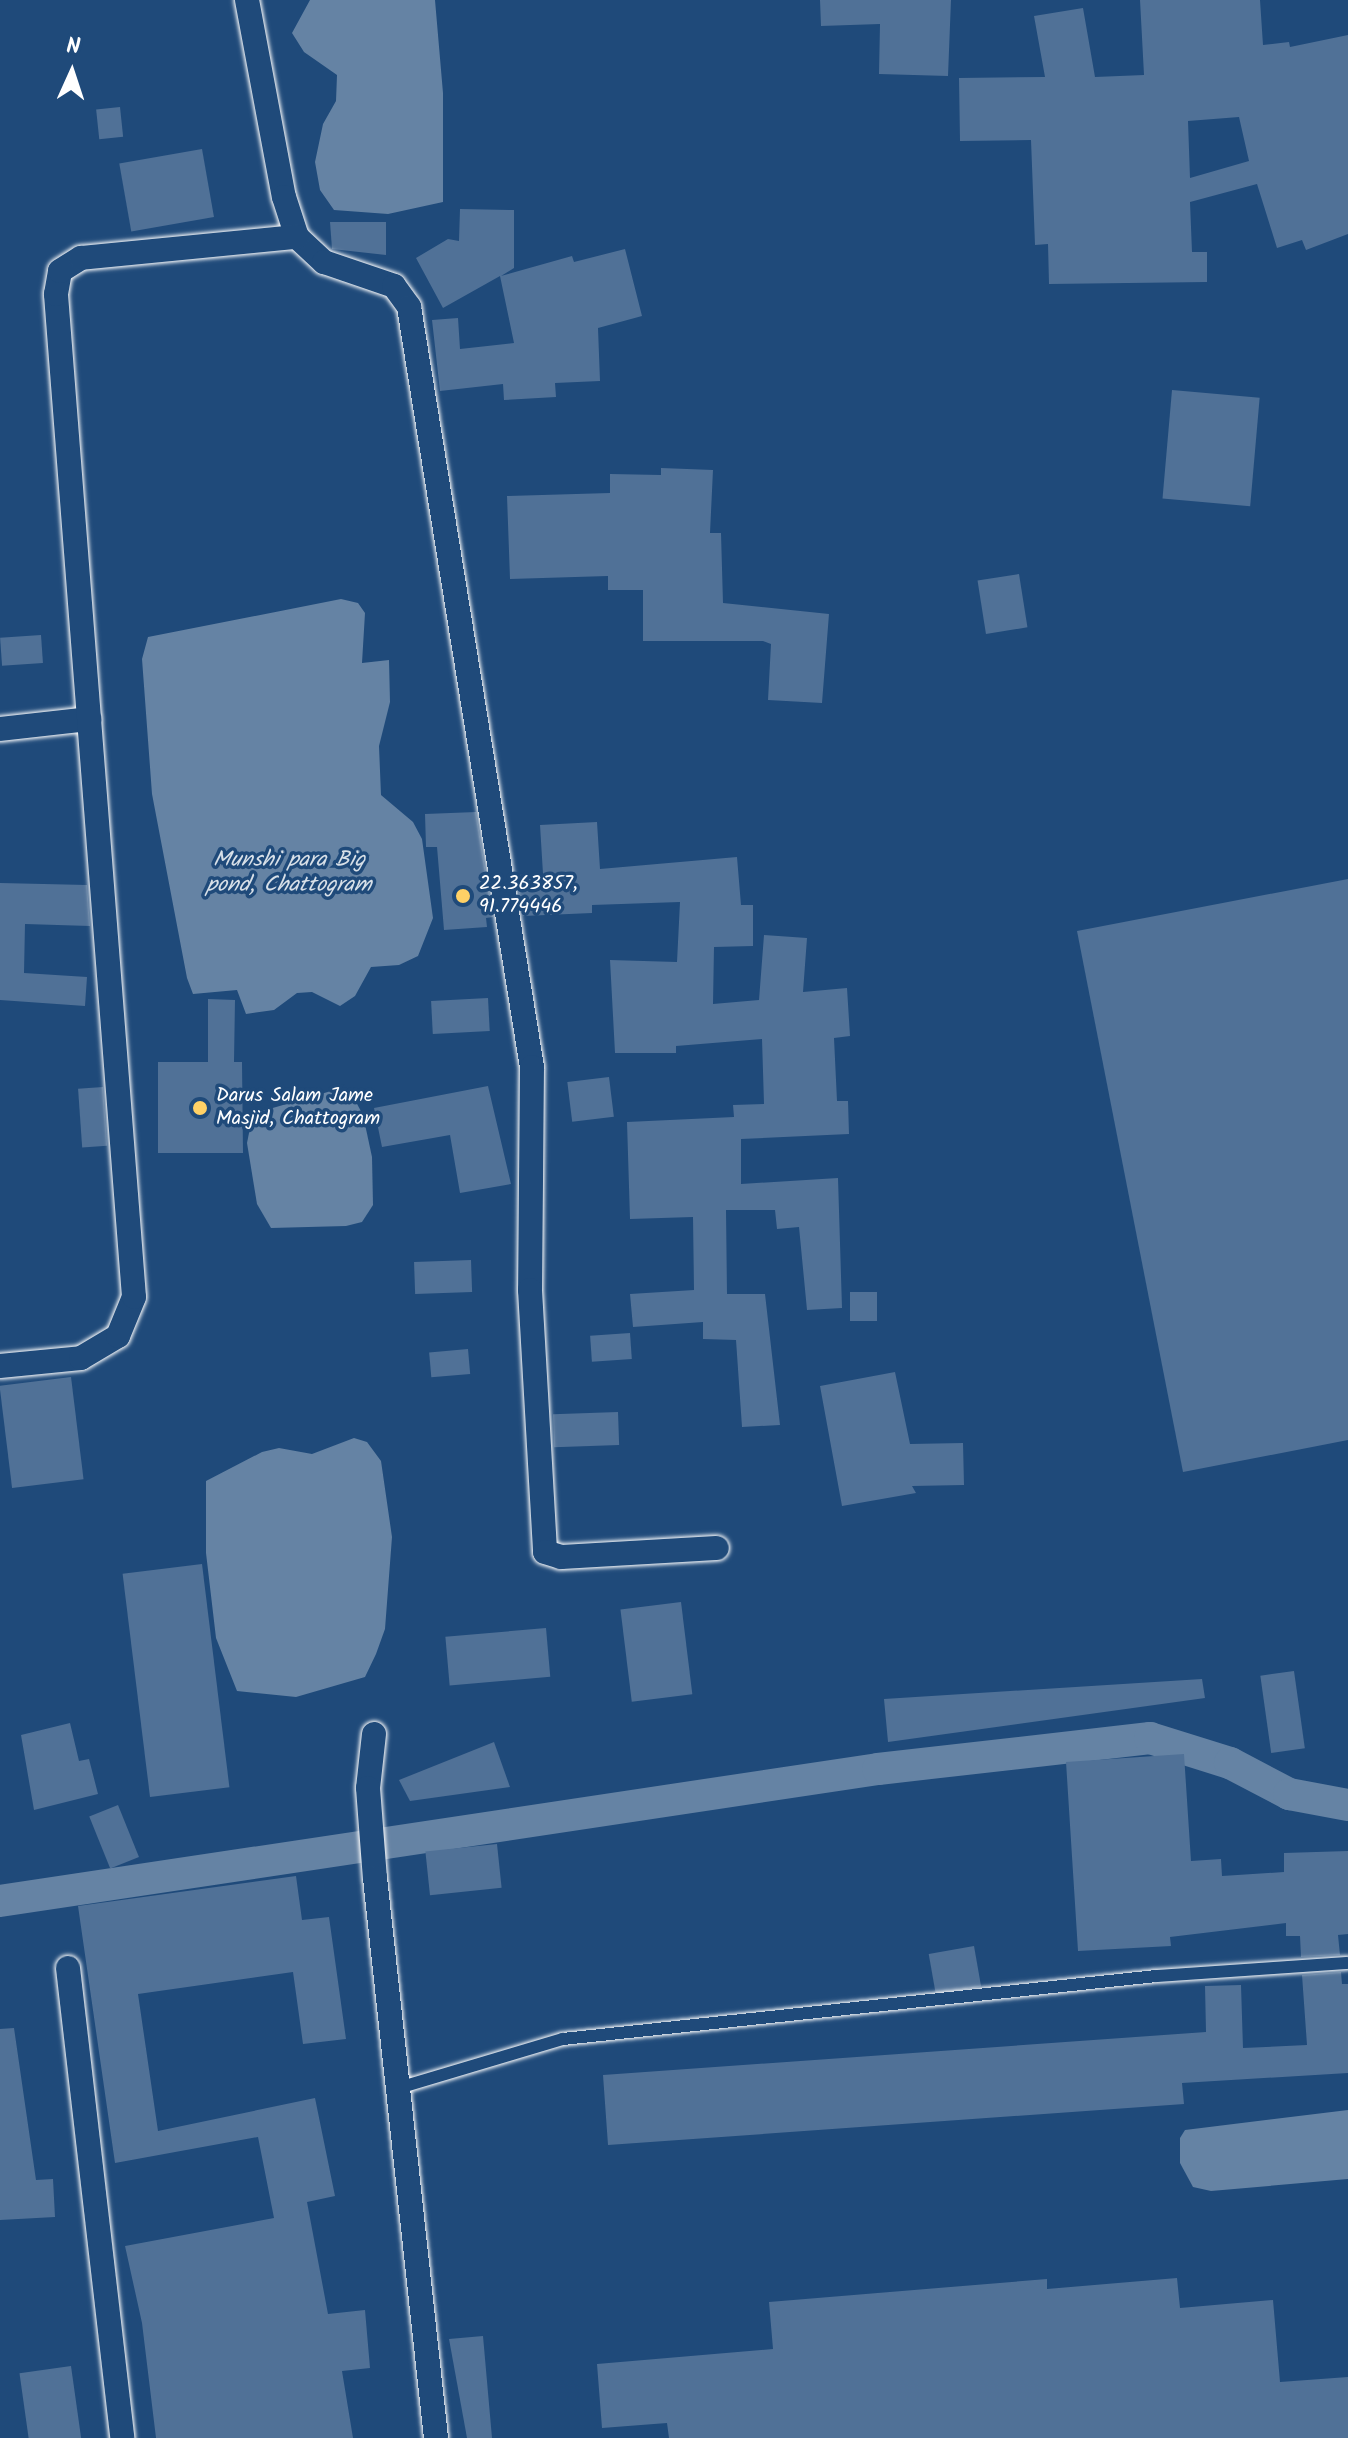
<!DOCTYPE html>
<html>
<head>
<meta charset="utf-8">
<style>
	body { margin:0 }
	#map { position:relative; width:1348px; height:2438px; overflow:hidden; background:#1f4a7a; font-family:Kalam,sans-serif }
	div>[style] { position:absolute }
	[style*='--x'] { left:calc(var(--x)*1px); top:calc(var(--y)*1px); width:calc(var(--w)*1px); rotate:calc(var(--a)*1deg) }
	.water>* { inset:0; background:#6583a4 }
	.canal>* { height:32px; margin:-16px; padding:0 16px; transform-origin:16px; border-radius:16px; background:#6583a4 }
	.building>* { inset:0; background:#507197; transform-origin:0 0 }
	.roads { filter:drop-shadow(0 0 2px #fff) drop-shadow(0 0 2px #fff) }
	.lane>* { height:12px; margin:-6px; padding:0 6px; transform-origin:6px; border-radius:6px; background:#1f4a7a }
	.street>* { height:24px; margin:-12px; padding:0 12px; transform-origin:12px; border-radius:12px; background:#1f4a7a }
	.dots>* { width:22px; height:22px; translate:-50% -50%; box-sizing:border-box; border:4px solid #1f4a7a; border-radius:50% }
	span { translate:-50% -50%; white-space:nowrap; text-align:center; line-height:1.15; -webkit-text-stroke:7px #1f4a7a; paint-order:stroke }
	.poi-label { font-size:20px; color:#fff }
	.left { translate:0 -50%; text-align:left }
	.water-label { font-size:22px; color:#d8e0e8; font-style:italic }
	.north { position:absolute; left:32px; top:32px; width:80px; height:80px; -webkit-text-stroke:6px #1f4a7a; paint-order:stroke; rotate:3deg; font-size:22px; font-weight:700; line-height:32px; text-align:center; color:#fff }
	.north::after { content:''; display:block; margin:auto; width:28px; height:36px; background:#fff; clip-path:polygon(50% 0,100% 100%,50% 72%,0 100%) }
</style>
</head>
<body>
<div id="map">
	<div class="water">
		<i style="clip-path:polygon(310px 0,435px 0,443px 93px,443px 202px,388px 214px,334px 210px,320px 190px,315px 162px,323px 124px,336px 101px,337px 75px,304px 52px,292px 33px)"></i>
		<i style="clip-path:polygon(341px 599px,358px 603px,365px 613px,362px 663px,389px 660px,390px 702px,379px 746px,381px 795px,413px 822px,422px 839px,433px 918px,418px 956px,399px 965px,371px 967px,355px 996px,340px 1006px,312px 992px,297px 993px,274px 1010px,246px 1014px,237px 990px,193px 994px,187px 978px,152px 794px,142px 659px,148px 637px)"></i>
		<i style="clip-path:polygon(338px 1089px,349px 1089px,363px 1115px,372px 1157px,373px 1205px,362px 1222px,346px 1226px,271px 1228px,257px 1204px,247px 1143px,250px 1128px,259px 1112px)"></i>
		<i style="clip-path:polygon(354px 1438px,367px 1442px,381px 1461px,392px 1537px,385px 1629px,376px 1654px,365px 1677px,296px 1697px,237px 1691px,216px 1638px,206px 1553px,206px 1481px,262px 1452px,279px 1448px,312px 1454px)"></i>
		<i style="clip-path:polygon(1348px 2110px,1348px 2179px,1211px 2191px,1193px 2187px,1180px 2163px,1180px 2138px,1185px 2130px)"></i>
	</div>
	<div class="canal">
		<i style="--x:0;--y:1901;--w:888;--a:-8.55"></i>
		<i style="--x:878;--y:1769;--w:274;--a:-6.5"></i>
		<i style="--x:1150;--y:1738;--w:84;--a:17.4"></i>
		<i style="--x:1230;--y:1763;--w:67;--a:27.7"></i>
		<i style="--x:1289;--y:1794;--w:60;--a:10.6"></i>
	</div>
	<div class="building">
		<i style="clip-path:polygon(820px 0,951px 0,948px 76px,879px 74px,880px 24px,821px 26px)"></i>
		<i style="clip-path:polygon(evenodd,1140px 0,1260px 0,1263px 45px,1289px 42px,1290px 47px,1348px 35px,1348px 234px,1306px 250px,1302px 240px,1277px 248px,1257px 184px,1190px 202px,1192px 252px,1207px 252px,1207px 282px,1049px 284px,1048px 244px,1035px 245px,1031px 140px,960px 141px,959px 78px,1045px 77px,1034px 16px,1083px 8px,1095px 77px,1144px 75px,1140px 0,1239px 117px,1249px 161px,1190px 178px,1188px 121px,1239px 117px)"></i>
		<i style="left:120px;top:107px;width:30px;height:24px;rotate:84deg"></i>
		<i style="left:202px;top:149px;width:69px;height:84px;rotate:80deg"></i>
		<i style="clip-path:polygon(460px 209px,514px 210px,514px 268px,501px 276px,572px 256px,574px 262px,625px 249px,642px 316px,598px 328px,600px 381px,555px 383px,556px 397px,504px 400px,503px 384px,440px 391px,432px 320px,458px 318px,460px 349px,514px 343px,500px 276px,443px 308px,416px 258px,448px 239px,459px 241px)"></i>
		<i style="clip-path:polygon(330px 222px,386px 222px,386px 255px,332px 249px)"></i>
		<i style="left:1172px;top:390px;width:88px;height:109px;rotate:5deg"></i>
		<i style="clip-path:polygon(661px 468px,713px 470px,710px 533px,721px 533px,723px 603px,829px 614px,822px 703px,768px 700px,771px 644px,763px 641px,643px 641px,643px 590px,608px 590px,608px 576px,510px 579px,507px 496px,610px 493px,610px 474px,661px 475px)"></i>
		<i style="left:1019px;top:574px;width:54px;height:42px;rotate:81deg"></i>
		<i style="left:41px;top:635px;width:28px;height:41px;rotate:86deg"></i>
		<i style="clip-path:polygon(476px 812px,493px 917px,486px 918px,487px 927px,444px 930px,437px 847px,426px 847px,425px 814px)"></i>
		<i style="clip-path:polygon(597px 822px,600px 869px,737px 857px,741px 905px,753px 905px,753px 946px,714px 947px,713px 1004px,759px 1000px,764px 935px,807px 938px,803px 992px,847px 988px,850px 1036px,834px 1038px,837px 1101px,848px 1101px,849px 1134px,741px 1139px,741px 1184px,838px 1178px,842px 1308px,807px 1310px,799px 1227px,777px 1229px,775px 1210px,726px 1210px,727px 1294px,765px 1294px,780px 1425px,742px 1427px,736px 1340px,703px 1339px,703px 1322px,633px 1327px,630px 1294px,694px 1290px,693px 1217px,630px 1219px,627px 1122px,734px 1117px,733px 1105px,764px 1104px,762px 1039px,676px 1046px,676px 1053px,615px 1053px,610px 960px,677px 962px,680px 902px,592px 905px,592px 913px,523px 916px,516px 875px,543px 874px,540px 825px)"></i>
		<i style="clip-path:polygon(1348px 879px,1348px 1440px,1183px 1472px,1077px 931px)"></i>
		<i style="clip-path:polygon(0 883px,87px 885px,90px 926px,25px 924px,24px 973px,87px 977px,85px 1006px,0 1000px)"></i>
		<i style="left:488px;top:998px;width:33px;height:57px;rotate:87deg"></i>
		<i style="clip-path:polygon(208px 999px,235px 1000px,234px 1062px,242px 1062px,243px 1153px,158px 1153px,158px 1062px,208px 1062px)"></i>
		<i style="left:609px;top:1077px;width:40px;height:42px;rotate:83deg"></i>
		<i style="clip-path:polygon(488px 1086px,511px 1184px,460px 1193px,450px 1135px,382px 1147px,374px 1108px)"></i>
		<i style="left:103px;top:1087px;width:59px;height:25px;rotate:86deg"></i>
		<i style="left:471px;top:1260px;width:32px;height:57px;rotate:88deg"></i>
		<i style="left:850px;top:1292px;width:27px;height:29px"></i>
		<i style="left:630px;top:1333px;width:26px;height:40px;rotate:86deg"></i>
		<i style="left:468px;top:1349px;width:25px;height:39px;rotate:85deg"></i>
		<i style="clip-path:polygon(895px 1372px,910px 1444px,963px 1443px,964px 1485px,912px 1486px,916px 1493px,842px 1506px,820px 1386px)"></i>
		<i style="left:71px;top:1377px;width:103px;height:72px;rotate:83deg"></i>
		<i style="left:618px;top:1412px;width:33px;height:65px;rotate:88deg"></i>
		<i style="left:202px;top:1564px;width:225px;height:80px;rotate:83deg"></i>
		<i style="left:681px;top:1602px;width:93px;height:61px;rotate:83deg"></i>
		<i style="left:546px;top:1628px;width:49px;height:101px;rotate:85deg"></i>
		<i style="left:1294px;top:1671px;width:78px;height:34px;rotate:82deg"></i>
		<i style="clip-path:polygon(1202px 1679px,1205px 1698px,888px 1742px,884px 1699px)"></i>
		<i style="clip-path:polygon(70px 1723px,79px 1761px,89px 1759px,98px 1794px,34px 1810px,21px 1735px)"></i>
		<i style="clip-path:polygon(494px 1742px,510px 1787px,410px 1801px,399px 1780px)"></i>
		<i style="clip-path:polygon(1184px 1754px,1191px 1861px,1221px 1859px,1222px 1876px,1284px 1872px,1284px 1853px,1348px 1851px,1348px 1934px,1338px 1935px,1340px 1955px,1301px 1957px,1300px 1936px,1286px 1936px,1286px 1923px,1170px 1937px,1171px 1946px,1078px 1951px,1066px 1762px)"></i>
		<i style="left:118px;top:1805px;width:56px;height:31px;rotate:68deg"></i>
		<i style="left:497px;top:1844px;width:44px;height:72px;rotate:84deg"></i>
		<i style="clip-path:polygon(296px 1876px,302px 1920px,329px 1917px,346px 2039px,303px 2044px,293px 1972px,138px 1994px,158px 2131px,315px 2098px,335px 2196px,307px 2202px,328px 2314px,365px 2310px,370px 2368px,342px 2371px,353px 2438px,156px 2438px,142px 2323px,125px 2246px,274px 2218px,258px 2137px,115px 2163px,78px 1906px)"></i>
		<i style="left:974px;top:1946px;width:41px;height:46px;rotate:80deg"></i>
		<i style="clip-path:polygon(1341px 1972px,1342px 1984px,1348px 1984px,1348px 2073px,1182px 2083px,1184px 2104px,608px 2145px,603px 2075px,1206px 2032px,1205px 1986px,1241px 1985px,1243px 2048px,1307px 2045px,1302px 1975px)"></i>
		<i style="clip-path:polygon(14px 2028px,36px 2180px,53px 2179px,55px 2217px,0 2220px,0 2029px)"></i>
		<i style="clip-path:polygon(1177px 2278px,1180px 2308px,1273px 2300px,1280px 2382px,1348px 2377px,1348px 2438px,669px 2438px,667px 2423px,602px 2428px,597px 2364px,773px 2349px,769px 2302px,1047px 2279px,1047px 2289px)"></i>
		<i style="clip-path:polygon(483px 2336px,492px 2438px,467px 2438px,449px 2339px)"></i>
		<i style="left:71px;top:2366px;width:73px;height:52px;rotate:82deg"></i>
	</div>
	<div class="roads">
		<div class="lane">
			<i style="--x:395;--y:2089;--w:175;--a:-16.6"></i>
			<i style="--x:563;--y:2039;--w:596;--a:-6.06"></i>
			<i style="--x:1156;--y:1976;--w:192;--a:-3.9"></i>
		</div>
		<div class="street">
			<i style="--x:247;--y:0;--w:200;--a:79.4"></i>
			<i style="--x:284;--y:197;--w:42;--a:72"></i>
			<i style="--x:297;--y:237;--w:37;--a:43"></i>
			<i style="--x:324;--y:262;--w:74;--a:18.9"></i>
			<i style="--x:394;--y:286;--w:26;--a:54"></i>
			<i style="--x:409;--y:307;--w:770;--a:80.81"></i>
			<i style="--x:532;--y:1067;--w:223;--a:90.5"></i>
			<i style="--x:530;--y:1290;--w:262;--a:86.7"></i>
			<i style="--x:545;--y:1552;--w:17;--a:17"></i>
			<i style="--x:561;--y:1557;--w:156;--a:-3.3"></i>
			<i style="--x:0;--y:729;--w:90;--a:-6.4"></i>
			<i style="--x:0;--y:1366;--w:81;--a:-5.6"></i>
			<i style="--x:81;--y:1358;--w:43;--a:-30.7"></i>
			<i style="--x:118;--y:1336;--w:42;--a:-67.7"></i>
			<i style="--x:134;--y:1297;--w:1006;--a:-94.45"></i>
			<i style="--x:56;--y:294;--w:23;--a:-80"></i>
			<i style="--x:60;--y:271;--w:25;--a:-32"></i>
			<i style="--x:81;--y:258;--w:217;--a:-5.6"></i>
			<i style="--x:374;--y:1734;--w:54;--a:96.3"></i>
			<i style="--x:368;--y:1788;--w:90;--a:85.6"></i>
			<i style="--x:375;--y:1878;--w:563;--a:83.78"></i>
			<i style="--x:68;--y:1968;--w:473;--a:83.4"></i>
		</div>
	</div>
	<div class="dots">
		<i style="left:463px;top:896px;background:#ffd166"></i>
		<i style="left:200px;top:1108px;background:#ffd166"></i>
	</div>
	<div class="poi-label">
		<span class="left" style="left:479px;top:896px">22.363857,<br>91.774446</span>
		<span class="left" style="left:216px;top:1108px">Darus Salam Jame<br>Masjid, Chattogram</span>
	</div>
	<div class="water-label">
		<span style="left:289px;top:873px">Munshi para Big<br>pond, Chattogram</span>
	</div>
	<div class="north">N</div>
</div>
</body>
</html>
